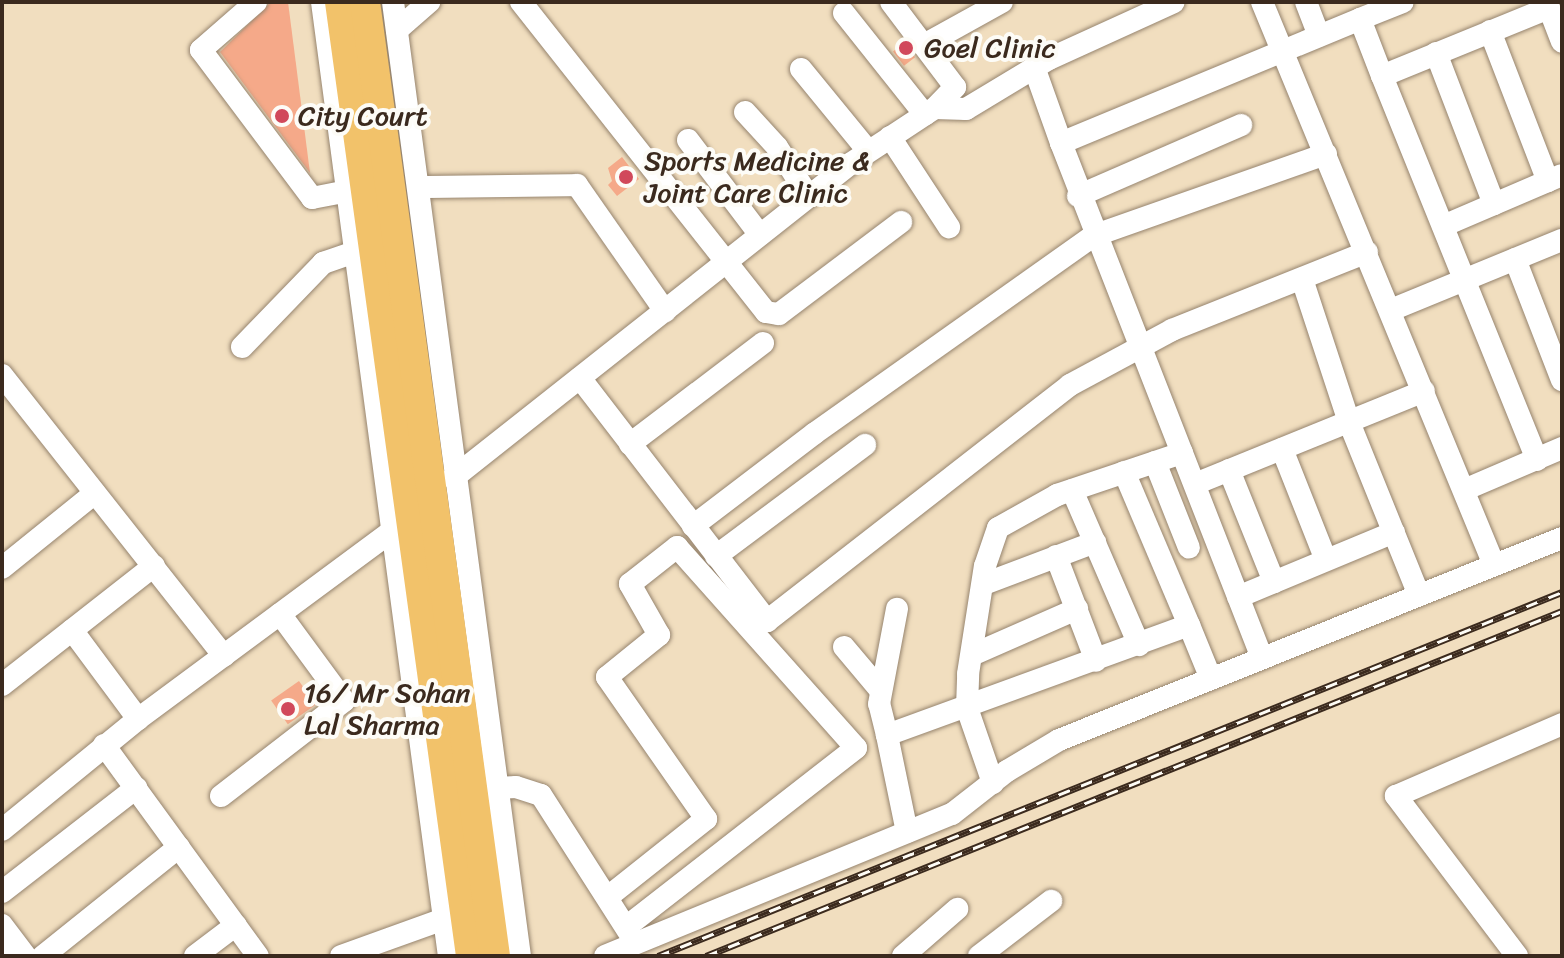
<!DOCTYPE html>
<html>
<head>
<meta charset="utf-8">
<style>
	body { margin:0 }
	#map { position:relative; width:1564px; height:958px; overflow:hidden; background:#f1debf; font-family:Sriracha,sans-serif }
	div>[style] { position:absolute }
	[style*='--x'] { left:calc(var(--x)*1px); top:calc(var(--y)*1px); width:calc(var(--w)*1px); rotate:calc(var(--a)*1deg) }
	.building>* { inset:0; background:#f5a989; transform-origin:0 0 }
	.roads { filter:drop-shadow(0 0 2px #96846e) drop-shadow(0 0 2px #96846e) }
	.minor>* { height:22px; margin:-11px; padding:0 11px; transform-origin:11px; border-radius:11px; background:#fff }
	.highway>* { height:30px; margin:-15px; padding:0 15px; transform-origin:15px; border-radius:15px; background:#f2c26a }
	.rail>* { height:7px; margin-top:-3.5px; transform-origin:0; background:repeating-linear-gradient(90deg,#fdfcf7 0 12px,#3b2a1e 0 24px); box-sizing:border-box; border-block:2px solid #3b2a1e }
	.dots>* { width:22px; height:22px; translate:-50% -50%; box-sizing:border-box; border:4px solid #fdfcf7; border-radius:50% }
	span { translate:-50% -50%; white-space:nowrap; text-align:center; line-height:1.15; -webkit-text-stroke:8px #fdfcf7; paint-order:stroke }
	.poi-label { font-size:28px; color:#3b2a1e }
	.left { translate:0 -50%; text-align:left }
	.frame { position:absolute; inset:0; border:4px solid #3b2a1e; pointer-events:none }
</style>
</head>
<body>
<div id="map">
	<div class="building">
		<i style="clip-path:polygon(271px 2px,288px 2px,310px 173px,220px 52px)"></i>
		<i style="left:904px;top:43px;width:18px;height:14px;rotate:52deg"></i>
		<i style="clip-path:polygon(622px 157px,639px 179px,617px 196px,608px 185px,612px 181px,608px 168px)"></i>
		<i style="left:299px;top:681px;width:29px;height:34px;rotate:55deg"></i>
	</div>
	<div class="roads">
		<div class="minor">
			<i style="--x:256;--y:2;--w:73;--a:138.9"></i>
			<i style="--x:201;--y:50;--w:185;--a:53.1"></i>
			<i style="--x:312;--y:198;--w:36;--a:-11"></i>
			<i style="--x:322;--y:2;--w:962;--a:82.42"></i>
			<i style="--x:393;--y:2;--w:962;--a:82.42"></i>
			<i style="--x:521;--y:2;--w:395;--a:51.7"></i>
			<i style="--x:766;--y:312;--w:13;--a:9"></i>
			<i style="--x:779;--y:314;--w:153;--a:-37"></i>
			<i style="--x:1262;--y:2;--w:609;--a:67.6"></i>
			<i style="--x:1306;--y:2;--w:36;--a:69"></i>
			<i style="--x:844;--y:13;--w:130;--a:51.5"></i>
			<i style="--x:1360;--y:19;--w:46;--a:-21.6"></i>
			<i style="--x:397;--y:30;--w:43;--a:-41.2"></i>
			<i style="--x:1490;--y:31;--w:161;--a:68.9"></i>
			<i style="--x:924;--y:45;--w:89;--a:-28.9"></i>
			<i style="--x:1436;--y:53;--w:162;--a:69"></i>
			<i style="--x:1034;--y:67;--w:81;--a:70.4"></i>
			<i style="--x:801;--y:69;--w:106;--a:50.7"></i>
			<i style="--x:1382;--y:76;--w:414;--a:68"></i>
			<i style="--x:935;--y:108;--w:31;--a:2"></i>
			<i style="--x:966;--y:109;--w:97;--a:-31.1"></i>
			<i style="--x:1049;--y:59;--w:137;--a:-24.5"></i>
			<i style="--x:745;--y:112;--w:47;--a:47.6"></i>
			<i style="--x:777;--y:147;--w:59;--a:57.4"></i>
			<i style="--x:890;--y:137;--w:108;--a:56.8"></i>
			<i style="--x:688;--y:140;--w:119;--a:52.8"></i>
			<i style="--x:418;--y:187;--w:159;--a:-0.7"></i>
			<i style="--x:577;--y:185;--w:154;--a:55.1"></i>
			<i style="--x:1078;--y:196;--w:178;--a:-23.5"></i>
			<i style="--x:1443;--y:226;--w:129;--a:-23.2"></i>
			<i style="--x:1515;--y:259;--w:130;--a:68.8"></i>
			<i style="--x:1303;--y:282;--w:147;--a:71.8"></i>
			<i style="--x:1349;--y:422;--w:187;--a:68"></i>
			<i style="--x:1391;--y:310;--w:185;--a:-22.3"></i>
			<i style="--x:242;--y:347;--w:117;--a:-46"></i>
			<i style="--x:323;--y:263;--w:34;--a:-19"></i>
			<i style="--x:2;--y:375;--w:358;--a:51.7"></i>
			<i style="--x:580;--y:378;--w:307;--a:52.4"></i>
			<i style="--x:767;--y:621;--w:384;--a:-37.9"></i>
			<i style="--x:1070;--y:385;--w:116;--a:-28.3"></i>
			<i style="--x:1172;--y:330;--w:210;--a:-21.8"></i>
			<i style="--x:630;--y:444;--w:167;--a:-37.2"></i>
			<i style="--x:1282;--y:449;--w:119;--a:68.4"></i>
			<i style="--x:1155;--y:462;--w:92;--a:68.4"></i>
			<i style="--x:1229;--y:470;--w:121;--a:68.1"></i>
			<i style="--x:453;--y:478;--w:506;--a:-38.34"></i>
			<i style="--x:850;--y:164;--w:102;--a:-33.4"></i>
			<i style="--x:935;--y:108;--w:29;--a:-46"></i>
			<i style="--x:955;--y:87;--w:106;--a:-127"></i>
			<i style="--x:1195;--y:484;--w:247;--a:-22.1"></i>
			<i style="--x:1072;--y:490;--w:169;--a:66.6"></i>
			<i style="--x:1464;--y:490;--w:107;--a:-23.2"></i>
			<i style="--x:693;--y:526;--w:153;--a:-37.3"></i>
			<i style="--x:815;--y:433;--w:341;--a:-35.3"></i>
			<i style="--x:1093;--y:236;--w:247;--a:-19.4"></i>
			<i style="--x:716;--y:556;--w:186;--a:-36.7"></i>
			<i style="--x:1056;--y:556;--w:112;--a:69.1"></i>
			<i style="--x:2;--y:568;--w:119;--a:-38.9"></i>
			<i style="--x:984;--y:584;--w:119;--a:-20.7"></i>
			<i style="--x:1238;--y:597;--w:169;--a:-22.6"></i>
			<i style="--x:1189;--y:625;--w:58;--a:67.8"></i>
			<i style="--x:72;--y:630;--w:111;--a:53.4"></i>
			<i style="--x:844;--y:647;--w:57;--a:49.9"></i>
			<i style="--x:972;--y:655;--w:115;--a:-23.7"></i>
			<i style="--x:1262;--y:658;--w:553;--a:-111.32"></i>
			<i style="--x:1061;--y:143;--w:324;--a:-22.5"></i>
			<i style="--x:1360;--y:19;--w:61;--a:68.9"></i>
			<i style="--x:1382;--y:76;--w:180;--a:-22.2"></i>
			<i style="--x:1549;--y:8;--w:36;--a:69"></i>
			<i style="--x:2;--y:685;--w:193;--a:-38.1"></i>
			<i style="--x:887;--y:735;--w:32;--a:-104"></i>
			<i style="--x:879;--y:704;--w:97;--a:-79.3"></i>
			<i style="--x:104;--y:745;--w:261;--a:53.9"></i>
			<i style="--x:993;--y:783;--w:79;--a:-109.1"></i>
			<i style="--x:967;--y:708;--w:34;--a:-88"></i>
			<i style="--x:968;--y:674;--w:109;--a:-81.1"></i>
			<i style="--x:985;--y:566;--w:40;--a:-71.1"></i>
			<i style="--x:998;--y:528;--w:68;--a:-29.2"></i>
			<i style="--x:1057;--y:495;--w:132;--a:-18.6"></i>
			<i style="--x:498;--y:788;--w:18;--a:-3"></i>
			<i style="--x:516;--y:787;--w:26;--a:18"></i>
			<i style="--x:541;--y:795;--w:171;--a:57.4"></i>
			<i style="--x:221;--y:796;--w:155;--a:-37.7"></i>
			<i style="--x:344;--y:701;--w:108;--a:-126.3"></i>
			<i style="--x:2;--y:830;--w:176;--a:-39.2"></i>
			<i style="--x:138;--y:719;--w:317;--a:-36.5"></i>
			<i style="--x:907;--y:832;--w:99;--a:-101.7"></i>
			<i style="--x:887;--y:735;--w:321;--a:-20"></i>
			<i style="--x:1189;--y:625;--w:166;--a:-113"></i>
			<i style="--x:2;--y:892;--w:170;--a:-37.8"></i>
			<i style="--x:609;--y:896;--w:124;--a:-38.4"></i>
			<i style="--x:706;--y:819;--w:173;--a:-124.9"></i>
			<i style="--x:607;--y:677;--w:67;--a:-38.9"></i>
			<i style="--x:659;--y:635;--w:59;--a:-119.6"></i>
			<i style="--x:630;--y:584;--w:60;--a:-38.2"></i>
			<i style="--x:677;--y:547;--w:269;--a:48.3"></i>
			<i style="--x:856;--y:748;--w:290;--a:142.1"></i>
			<i style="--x:2;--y:925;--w:39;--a:53"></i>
			<i style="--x:2;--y:954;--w:3;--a:45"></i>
			<i style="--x:43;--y:956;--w:174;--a:-38.7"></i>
			<i style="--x:195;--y:956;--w:51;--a:-37.1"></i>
			<i style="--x:341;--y:956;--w:109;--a:-19.8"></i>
			<i style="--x:605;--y:956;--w:375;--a:-22.3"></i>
			<i style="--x:952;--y:814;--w:70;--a:-38"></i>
			<i style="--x:1007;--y:771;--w:61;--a:-30.8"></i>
			<i style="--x:1059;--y:740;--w:542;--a:-21.88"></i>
			<i style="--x:903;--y:956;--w:72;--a:-41"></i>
			<i style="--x:979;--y:956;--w:91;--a:-37.4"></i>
			<i style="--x:1517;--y:956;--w:201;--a:-127.1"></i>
			<i style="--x:1396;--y:796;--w:181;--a:-23.4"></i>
		</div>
		<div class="highway">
			<i style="--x:340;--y:2;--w:963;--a:82.18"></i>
			<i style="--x:365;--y:2;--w:963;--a:82.24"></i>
		</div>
	</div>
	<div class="rail">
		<i style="--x:658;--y:956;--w:975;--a:-21.93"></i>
		<i style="--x:706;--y:956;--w:923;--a:-21.95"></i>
	</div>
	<div class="dots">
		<i style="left:906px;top:48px;background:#d1495b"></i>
		<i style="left:282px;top:116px;background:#d1495b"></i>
		<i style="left:626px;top:177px;background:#d1495b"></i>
		<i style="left:288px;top:709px;background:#d1495b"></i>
	</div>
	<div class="poi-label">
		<span class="left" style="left:924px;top:48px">Goel Clinic</span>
		<span class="left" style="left:298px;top:116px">City Court</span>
		<span class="left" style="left:644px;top:177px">Sports Medicine &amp;<br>Joint Care Clinic</span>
		<span class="left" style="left:304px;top:709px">16/ Mr Sohan<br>Lal Sharma</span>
	</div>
	<div class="frame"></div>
</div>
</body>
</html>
